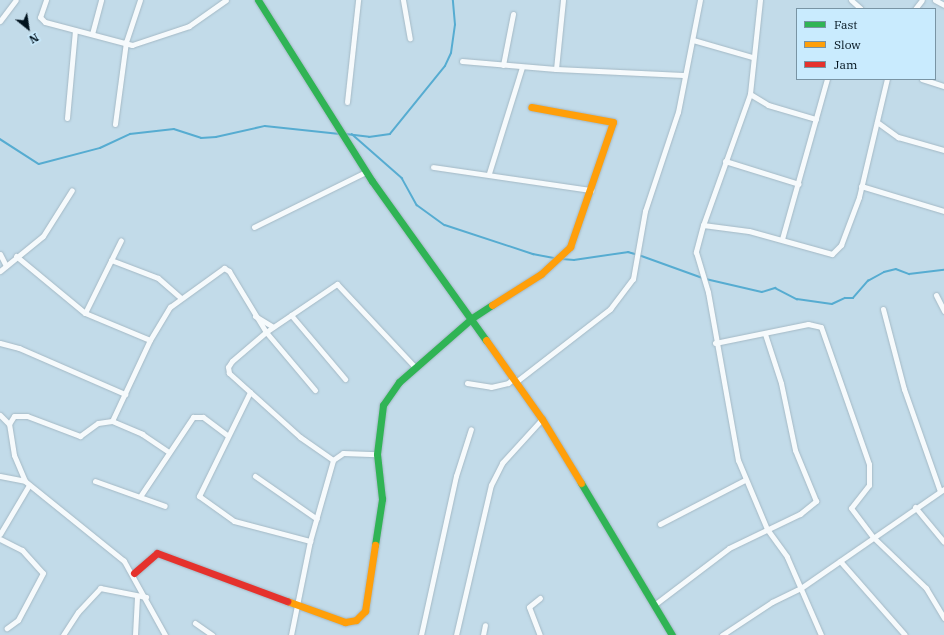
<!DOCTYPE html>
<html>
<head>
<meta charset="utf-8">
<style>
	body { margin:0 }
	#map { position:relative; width:944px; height:635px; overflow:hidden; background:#c2dbe9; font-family:"IBM Plex Serif",serif }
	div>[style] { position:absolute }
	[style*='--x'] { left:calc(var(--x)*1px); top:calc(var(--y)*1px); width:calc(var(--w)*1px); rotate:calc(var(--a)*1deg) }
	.stream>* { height:1.5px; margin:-0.75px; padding:0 0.75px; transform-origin:0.75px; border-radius:0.75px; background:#56acd1 }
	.roads { filter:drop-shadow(0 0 1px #a4b9c5) drop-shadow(0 0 1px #a4b9c5) }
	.street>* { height:5px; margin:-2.5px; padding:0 2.5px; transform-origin:2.5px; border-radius:2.5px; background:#f6fafc }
	.fast>* { height:7px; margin:-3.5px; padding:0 3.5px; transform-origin:3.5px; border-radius:3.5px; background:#30b455 }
	.slow>* { height:7px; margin:-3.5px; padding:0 3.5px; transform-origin:3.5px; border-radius:3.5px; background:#ff9f0a }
	.jam>* { height:7px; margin:-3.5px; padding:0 3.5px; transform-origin:3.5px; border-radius:3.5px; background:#e5322d }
	span { translate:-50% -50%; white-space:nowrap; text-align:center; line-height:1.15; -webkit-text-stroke:3px #c9ebfe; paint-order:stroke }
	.legend { position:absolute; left:796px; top:8px; width:140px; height:72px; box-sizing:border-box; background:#c9ebfe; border:1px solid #7994a4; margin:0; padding:5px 7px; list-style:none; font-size:12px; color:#00121d }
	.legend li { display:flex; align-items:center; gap:8px; height:20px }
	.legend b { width:20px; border:1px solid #7994a4 }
	.north { position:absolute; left:8px; top:8px; width:40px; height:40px; -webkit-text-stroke:3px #c9ebfe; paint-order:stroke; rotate:150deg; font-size:11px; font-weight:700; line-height:16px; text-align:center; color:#00121d }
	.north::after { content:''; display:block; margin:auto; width:14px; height:18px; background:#00121d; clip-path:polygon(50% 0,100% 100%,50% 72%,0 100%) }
</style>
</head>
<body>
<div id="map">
	<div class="stream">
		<i style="--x:346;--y:134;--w:23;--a:7"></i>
		<i style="--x:369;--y:137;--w:21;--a:-8"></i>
		<i style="--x:390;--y:134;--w:87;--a:-51"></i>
		<i style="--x:445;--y:66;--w:14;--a:-65"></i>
		<i style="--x:451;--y:53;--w:28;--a:-82"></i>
		<i style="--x:455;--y:25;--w:25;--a:-95"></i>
		<i style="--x:352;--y:134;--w:67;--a:41.3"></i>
		<i style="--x:402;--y:178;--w:31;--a:61"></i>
		<i style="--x:417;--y:205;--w:34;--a:36"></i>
		<i style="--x:445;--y:225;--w:93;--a:18.2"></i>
		<i style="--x:533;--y:254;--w:21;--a:11"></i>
		<i style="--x:0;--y:139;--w:46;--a:32.7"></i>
		<i style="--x:39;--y:164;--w:63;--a:-14.7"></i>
		<i style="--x:100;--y:148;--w:33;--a:-25"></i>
		<i style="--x:130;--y:134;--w:44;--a:-6.5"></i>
		<i style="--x:174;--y:129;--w:28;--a:18"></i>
		<i style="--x:201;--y:138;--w:15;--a:-4"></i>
		<i style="--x:216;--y:137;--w:50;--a:-12.7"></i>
		<i style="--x:265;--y:126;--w:75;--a:6.1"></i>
		<i style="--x:639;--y:255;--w:68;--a:19.8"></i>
		<i style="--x:562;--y:259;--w:12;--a:5"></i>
		<i style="--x:574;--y:260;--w:55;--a:-8.4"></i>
		<i style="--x:628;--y:252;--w:7;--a:16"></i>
		<i style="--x:706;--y:279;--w:57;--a:13.1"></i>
		<i style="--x:762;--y:292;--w:14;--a:-17"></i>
		<i style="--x:775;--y:288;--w:25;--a:27"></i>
		<i style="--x:797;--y:299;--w:35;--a:8"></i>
		<i style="--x:832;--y:304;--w:14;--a:-25"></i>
		<i style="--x:845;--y:298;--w:8;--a:0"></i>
		<i style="--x:853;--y:298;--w:23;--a:-49"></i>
		<i style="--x:868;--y:281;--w:18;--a:-29"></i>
		<i style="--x:884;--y:272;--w:12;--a:-14"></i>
		<i style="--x:896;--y:269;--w:14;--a:21"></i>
		<i style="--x:909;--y:274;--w:35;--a:-7"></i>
	</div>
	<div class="roads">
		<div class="street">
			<i style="--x:46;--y:0;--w:18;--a:109"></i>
			<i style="--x:40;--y:17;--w:7;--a:45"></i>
			<i style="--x:45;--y:22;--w:90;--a:14.8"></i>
			<i style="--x:132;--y:45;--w:60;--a:-18.4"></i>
			<i style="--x:189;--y:26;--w:45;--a:-35.1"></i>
			<i style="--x:403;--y:0;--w:39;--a:80"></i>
			<i style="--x:760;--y:0;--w:95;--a:96.1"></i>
			<i style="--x:750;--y:94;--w:139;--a:109.7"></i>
			<i style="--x:703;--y:225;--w:28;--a:105"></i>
			<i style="--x:696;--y:252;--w:42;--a:73.3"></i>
			<i style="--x:708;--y:292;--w:171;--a:79.9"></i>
			<i style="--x:738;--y:460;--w:75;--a:67.2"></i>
			<i style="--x:767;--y:529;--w:34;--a:54"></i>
			<i style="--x:787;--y:557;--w:85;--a:66.4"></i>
			<i style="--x:851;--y:0;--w:13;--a:42"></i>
			<i style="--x:935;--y:0;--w:10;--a:29"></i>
			<i style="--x:915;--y:9;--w:11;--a:-52"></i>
			<i style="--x:0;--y:21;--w:26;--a:-53"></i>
			<i style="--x:92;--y:34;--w:35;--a:-75"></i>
			<i style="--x:693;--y:40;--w:61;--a:16.1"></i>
			<i style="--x:462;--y:61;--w:94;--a:4.9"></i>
			<i style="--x:556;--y:69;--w:127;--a:2.7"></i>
			<i style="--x:503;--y:65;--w:52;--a:-78.9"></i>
			<i style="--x:556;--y:69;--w:69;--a:-84.2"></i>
			<i style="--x:922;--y:79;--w:23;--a:18"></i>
			<i style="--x:750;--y:94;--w:21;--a:31"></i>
			<i style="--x:768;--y:105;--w:50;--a:16.3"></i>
			<i style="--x:347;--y:102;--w:103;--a:-83.8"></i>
			<i style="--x:67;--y:118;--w:88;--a:-84.8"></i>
			<i style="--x:877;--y:122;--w:26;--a:36"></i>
			<i style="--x:898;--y:137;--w:48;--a:15.8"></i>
			<i style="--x:115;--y:124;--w:83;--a:-82.4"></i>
			<i style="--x:126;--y:42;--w:44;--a:-71.6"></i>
			<i style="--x:725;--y:161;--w:77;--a:17.3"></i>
			<i style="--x:433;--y:167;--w:160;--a:8.3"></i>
			<i style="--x:489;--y:173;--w:111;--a:-72.7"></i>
			<i style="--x:861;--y:186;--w:87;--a:16.8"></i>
			<i style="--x:703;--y:225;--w:46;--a:7.4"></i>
			<i style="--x:749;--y:231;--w:86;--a:15.5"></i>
			<i style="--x:832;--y:254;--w:13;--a:-45"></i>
			<i style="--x:841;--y:245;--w:51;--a:-69.4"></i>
			<i style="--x:859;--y:197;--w:121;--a:-76.7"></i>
			<i style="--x:254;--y:227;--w:125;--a:-26.2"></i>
			<i style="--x:782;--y:239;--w:166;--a:-74.3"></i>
			<i style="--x:0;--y:254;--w:13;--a:63"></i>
			<i style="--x:16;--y:256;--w:89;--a:39.6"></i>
			<i style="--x:85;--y:313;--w:70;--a:22.6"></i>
			<i style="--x:111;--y:260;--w:50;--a:21"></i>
			<i style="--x:158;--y:278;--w:29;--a:41"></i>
			<i style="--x:0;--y:271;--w:55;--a:-39.1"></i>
			<i style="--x:43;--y:236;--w:54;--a:-57.8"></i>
			<i style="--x:936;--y:295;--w:18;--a:63"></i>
			<i style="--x:883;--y:309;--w:83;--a:75.3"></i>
			<i style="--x:904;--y:389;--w:108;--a:70.6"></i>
			<i style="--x:85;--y:313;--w:81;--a:-63.7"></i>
			<i style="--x:291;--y:315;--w:84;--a:49.8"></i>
			<i style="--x:255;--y:316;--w:21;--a:31"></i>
			<i style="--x:0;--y:343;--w:20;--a:15"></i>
			<i style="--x:19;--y:348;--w:116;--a:23.5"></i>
			<i style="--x:715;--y:343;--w:95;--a:-11.5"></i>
			<i style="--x:808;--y:324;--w:13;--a:13"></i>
			<i style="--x:821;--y:327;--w:145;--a:70.7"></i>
			<i style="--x:869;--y:464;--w:21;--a:90"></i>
			<i style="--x:869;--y:485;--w:29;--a:128"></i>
			<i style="--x:851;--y:508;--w:36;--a:53"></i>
			<i style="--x:873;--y:537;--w:74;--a:43.9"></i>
			<i style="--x:926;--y:588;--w:35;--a:59"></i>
			<i style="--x:517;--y:381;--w:118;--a:-37.7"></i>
			<i style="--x:610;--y:309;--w:38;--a:-53"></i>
			<i style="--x:633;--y:279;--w:69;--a:-80"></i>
			<i style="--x:645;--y:211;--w:104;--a:-71.6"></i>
			<i style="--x:678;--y:112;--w:114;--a:-78.9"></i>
			<i style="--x:467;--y:383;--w:24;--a:9"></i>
			<i style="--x:491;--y:387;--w:17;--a:-13"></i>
			<i style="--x:508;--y:383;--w:8;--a:-40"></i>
			<i style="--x:250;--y:392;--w:116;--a:116.1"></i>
			<i style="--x:199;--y:496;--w:43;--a:35.5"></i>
			<i style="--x:234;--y:521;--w:79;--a:14.7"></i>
			<i style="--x:0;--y:415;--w:13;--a:45"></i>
			<i style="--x:112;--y:421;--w:89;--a:-64.9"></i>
			<i style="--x:150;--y:340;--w:39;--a:-59"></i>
			<i style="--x:170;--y:307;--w:67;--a:-35.8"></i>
			<i style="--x:224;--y:268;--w:6;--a:31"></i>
			<i style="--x:229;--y:271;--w:71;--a:58.8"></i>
			<i style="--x:266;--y:332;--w:76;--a:49.8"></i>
			<i style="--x:333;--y:460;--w:40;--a:-145.1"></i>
			<i style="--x:300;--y:437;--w:96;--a:-138"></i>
			<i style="--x:229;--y:373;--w:6;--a:-99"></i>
			<i style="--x:228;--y:367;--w:7;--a:-56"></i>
			<i style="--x:232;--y:361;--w:45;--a:-40.5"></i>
			<i style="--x:266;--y:332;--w:86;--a:-34.1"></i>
			<i style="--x:337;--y:284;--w:114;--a:46.8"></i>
			<i style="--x:0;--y:476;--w:25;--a:11"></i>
			<i style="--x:255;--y:476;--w:75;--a:34.7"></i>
			<i style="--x:95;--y:481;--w:74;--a:19.7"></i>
			<i style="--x:141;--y:495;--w:94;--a:-56.3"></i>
			<i style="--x:193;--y:417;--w:10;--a:0"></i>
			<i style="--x:203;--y:417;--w:30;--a:37"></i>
			<i style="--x:915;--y:507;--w:45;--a:50.4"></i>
			<i style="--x:660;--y:524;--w:96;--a:-27.4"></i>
			<i style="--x:0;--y:534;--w:57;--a:-59.4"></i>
			<i style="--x:0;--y:539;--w:25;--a:27"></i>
			<i style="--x:22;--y:550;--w:31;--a:48"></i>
			<i style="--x:43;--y:573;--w:53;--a:118"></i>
			<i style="--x:18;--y:620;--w:14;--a:144"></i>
			<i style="--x:840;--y:561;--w:98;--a:48.7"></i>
			<i style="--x:540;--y:598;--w:14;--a:141"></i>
			<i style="--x:529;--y:607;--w:30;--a:69"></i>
			<i style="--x:654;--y:605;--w:94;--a:-37.2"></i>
			<i style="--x:729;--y:548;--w:79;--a:-25.6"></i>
			<i style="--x:800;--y:514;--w:21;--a:-39"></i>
			<i style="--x:816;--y:501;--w:55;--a:-112.4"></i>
			<i style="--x:795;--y:450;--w:68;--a:-101.8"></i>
			<i style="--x:781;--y:383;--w:52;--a:-108.1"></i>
			<i style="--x:195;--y:623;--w:21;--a:35"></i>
			<i style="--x:63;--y:635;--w:27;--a:-57"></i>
			<i style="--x:78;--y:612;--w:33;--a:-47"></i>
			<i style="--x:100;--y:588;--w:47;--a:11.1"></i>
			<i style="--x:135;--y:635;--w:39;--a:-87"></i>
			<i style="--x:165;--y:635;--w:85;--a:-119"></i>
			<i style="--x:124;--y:561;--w:127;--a:-141.1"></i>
			<i style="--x:25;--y:481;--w:28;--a:-113"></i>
			<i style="--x:14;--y:455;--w:31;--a:-99"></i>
			<i style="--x:9;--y:424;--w:9;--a:-58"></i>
			<i style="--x:14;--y:416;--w:13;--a:0"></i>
			<i style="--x:27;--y:416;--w:57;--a:20.7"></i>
			<i style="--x:80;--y:436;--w:22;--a:-36"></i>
			<i style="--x:98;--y:423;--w:14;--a:-8"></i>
			<i style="--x:112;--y:421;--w:33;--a:23"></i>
			<i style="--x:142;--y:434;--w:30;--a:34"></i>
			<i style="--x:291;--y:635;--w:96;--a:-78.6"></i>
			<i style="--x:310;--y:541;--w:84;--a:-74.1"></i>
			<i style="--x:333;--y:460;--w:12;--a:-35"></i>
			<i style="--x:343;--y:453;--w:34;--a:2"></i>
			<i style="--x:421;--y:635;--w:163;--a:-77.6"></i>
			<i style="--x:456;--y:476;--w:49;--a:-72.3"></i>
			<i style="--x:456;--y:635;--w:154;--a:-76.9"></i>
			<i style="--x:491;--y:485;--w:25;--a:-63"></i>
			<i style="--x:502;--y:463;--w:59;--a:-47.7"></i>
			<i style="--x:483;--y:635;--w:10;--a:-79"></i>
			<i style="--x:722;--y:635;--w:60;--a:-33.4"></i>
			<i style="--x:772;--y:602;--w:32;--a:-26"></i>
			<i style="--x:801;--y:588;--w:174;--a:-34.7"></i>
		</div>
		<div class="fast">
			<i style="--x:258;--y:0;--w:214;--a:57.8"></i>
			<i style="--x:372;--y:181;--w:196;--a:54.4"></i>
			<i style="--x:581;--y:483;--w:177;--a:59.1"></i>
			<i style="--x:375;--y:545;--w:47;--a:-81.3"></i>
			<i style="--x:382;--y:499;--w:45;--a:-96.3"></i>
			<i style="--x:377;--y:454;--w:49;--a:-83"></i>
			<i style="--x:383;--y:405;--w:28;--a:-55"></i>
			<i style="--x:399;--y:382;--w:97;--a:-41.2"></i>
			<i style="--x:472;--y:318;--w:24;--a:-33"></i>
		</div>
		<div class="slow">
			<i style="--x:492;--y:305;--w:58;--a:-32.3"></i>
			<i style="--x:541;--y:274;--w:40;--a:-43"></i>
			<i style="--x:570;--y:247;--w:132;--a:-71"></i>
			<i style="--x:613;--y:122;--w:83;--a:-169.6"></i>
			<i style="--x:486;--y:340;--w:97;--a:54.7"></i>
			<i style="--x:542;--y:419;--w:75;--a:58.6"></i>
			<i style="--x:287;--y:601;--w:62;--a:19.9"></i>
			<i style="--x:345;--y:622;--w:11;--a:-10"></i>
			<i style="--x:356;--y:620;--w:13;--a:-45"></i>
			<i style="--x:365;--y:611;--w:67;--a:-81.4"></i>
		</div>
		<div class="jam">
			<i style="--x:134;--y:573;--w:30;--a:-41"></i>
			<i style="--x:157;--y:553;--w:139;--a:20.3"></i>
		</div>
	</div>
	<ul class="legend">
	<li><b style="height:5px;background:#30b455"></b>Fast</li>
	<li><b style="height:5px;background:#ff9f0a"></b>Slow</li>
	<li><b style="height:5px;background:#e5322d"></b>Jam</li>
	</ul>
	<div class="north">N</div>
</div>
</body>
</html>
